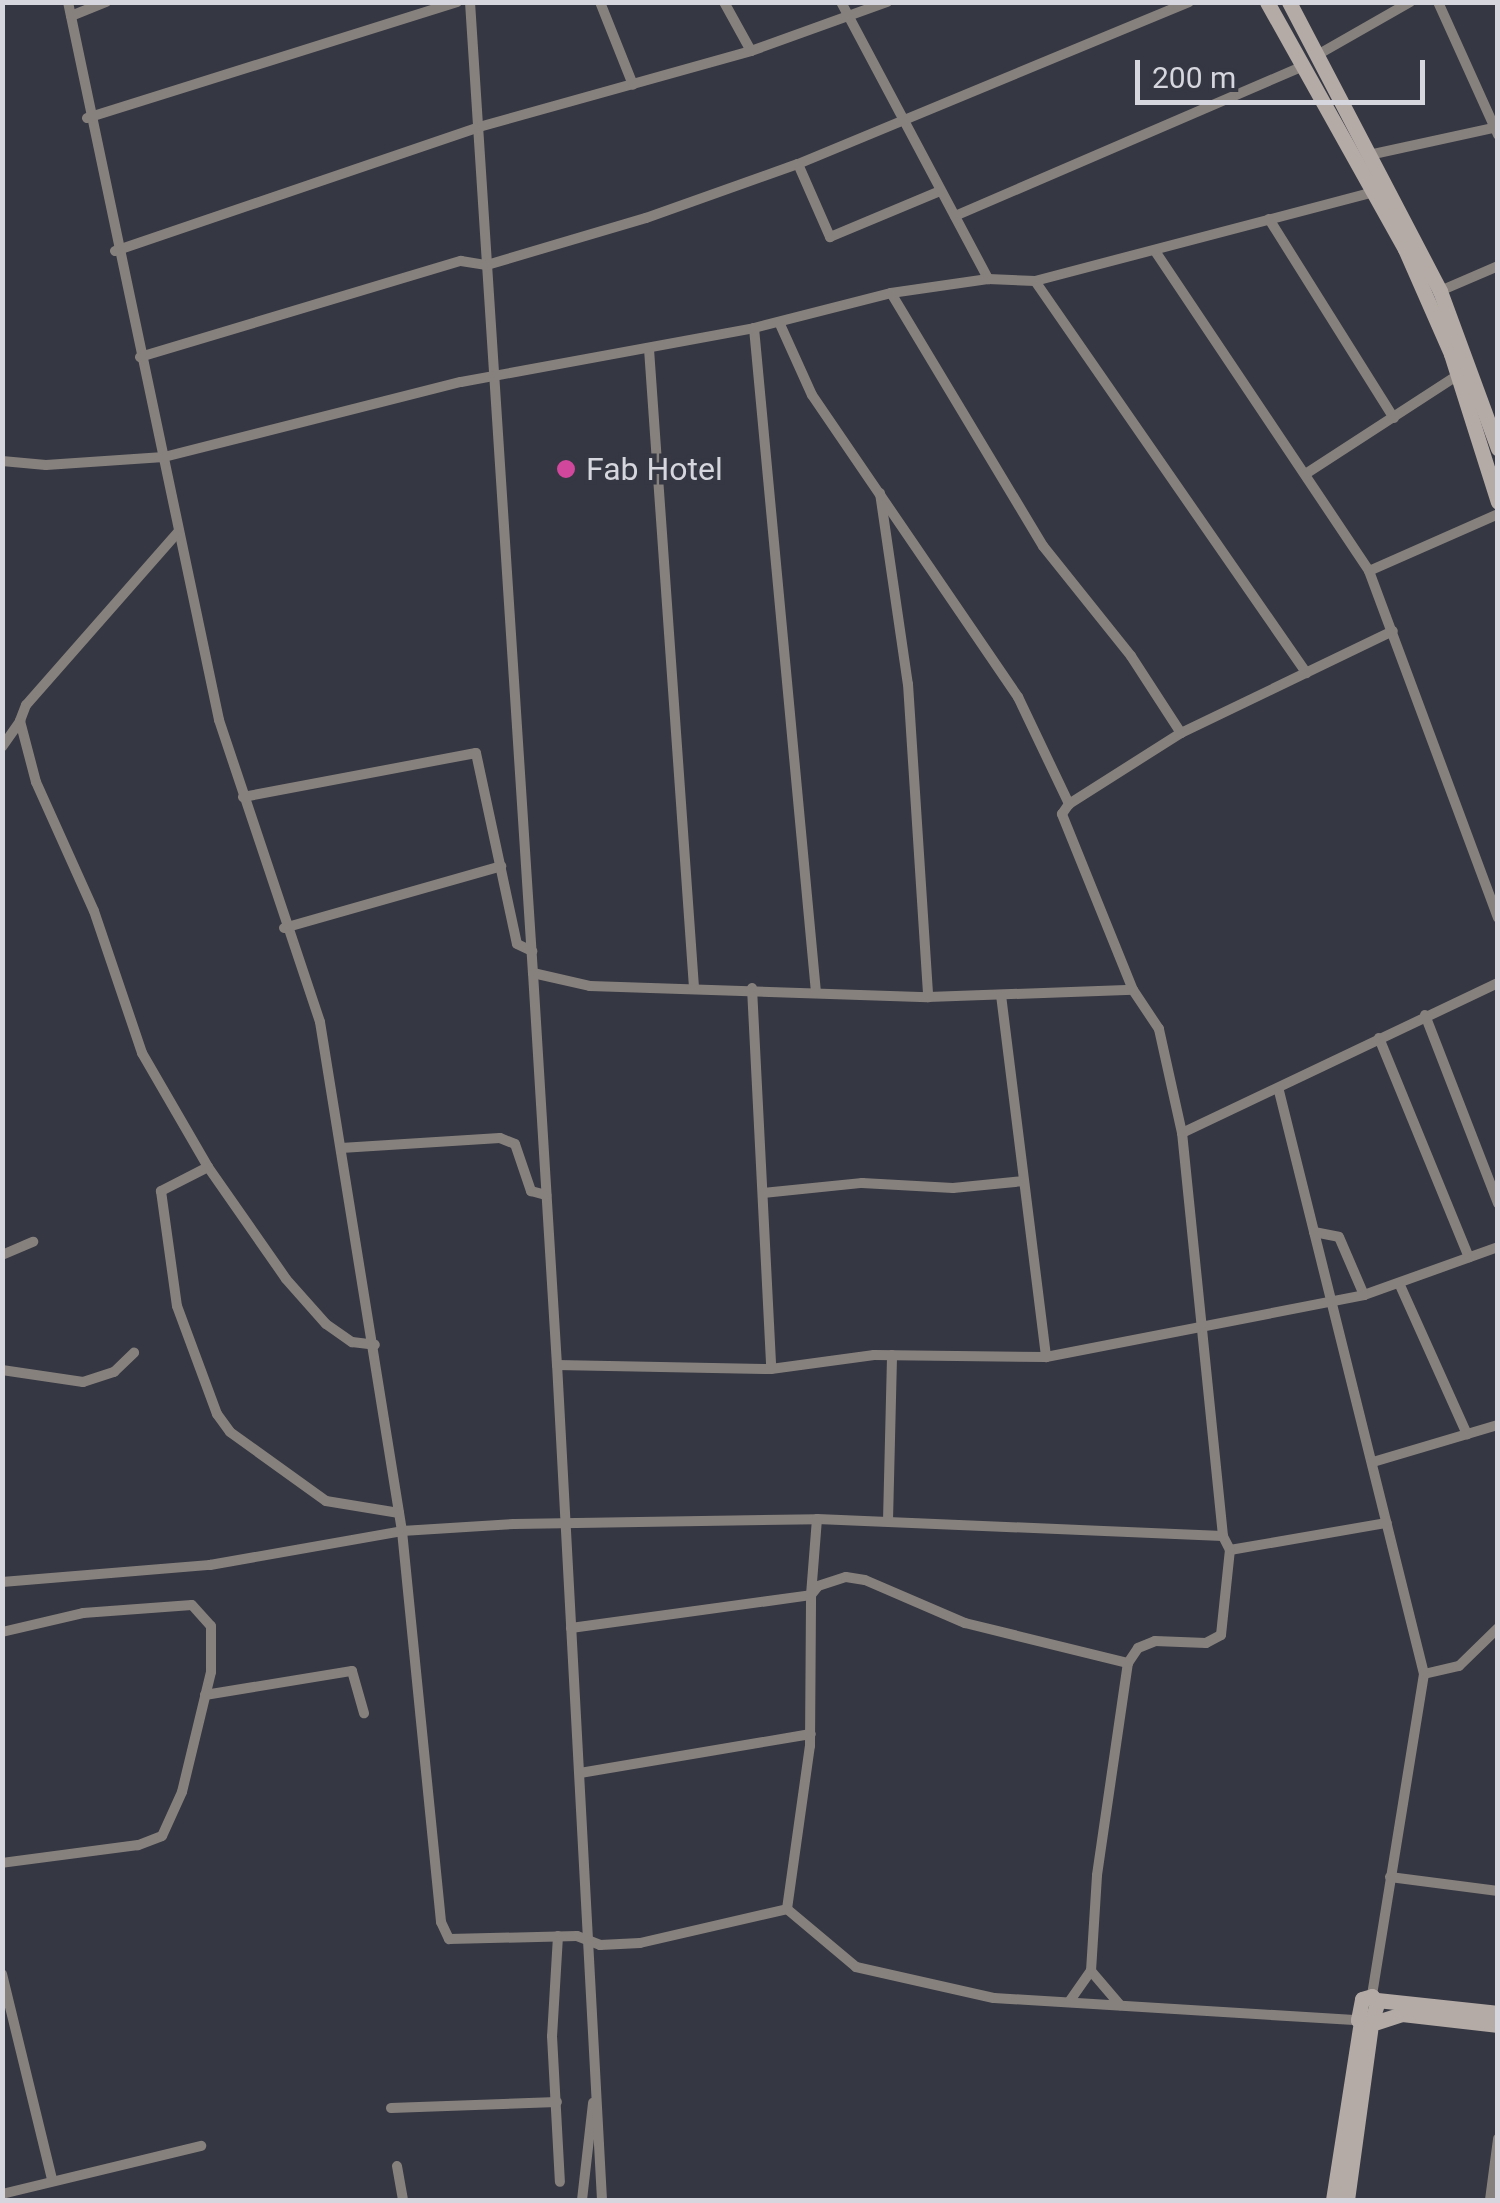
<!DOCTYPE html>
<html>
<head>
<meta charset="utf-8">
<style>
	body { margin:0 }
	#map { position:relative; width:1500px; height:2203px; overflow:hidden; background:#353742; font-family:Roboto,sans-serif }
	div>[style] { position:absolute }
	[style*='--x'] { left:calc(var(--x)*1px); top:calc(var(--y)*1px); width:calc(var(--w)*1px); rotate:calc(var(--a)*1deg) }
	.street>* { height:10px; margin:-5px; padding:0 5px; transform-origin:5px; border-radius:5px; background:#87817e }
	.secondary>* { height:15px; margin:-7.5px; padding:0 7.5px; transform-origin:7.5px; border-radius:7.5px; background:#b4aba6 }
	.dots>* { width:28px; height:28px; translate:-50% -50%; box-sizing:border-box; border:5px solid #353742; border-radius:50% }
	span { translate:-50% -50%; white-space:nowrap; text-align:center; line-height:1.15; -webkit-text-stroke:9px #353742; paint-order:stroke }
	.poi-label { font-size:32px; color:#d6d7de }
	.left { translate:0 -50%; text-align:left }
	.frame { position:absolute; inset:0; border:5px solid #d6d7de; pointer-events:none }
	.scale { position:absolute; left:1135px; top:60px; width:290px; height:45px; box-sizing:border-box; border:5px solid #d6d7de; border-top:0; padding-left:12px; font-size:30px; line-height:35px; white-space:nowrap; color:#d6d7de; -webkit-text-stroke:8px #353742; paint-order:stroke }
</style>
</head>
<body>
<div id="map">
	<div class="street">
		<i style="--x:68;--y:2;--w:734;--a:78.12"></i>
		<i style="--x:219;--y:720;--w:318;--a:71.5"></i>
		<i style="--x:320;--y:1022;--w:516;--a:80.85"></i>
		<i style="--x:402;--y:1531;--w:393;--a:84.3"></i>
		<i style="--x:441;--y:1922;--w:19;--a:65"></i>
		<i style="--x:449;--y:1939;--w:128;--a:-1.3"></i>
		<i style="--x:577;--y:1936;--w:25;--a:21"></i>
		<i style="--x:600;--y:1945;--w:40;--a:-2.9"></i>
		<i style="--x:640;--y:1943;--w:151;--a:-13"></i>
		<i style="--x:470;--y:2;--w:973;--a:86.29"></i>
		<i style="--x:533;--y:973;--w:58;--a:12.8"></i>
		<i style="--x:590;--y:986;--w:338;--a:1.9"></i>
		<i style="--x:928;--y:997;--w:205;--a:-2"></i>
		<i style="--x:600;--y:2;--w:89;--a:68.3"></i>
		<i style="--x:724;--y:2;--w:56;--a:61.1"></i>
		<i style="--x:841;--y:2;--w:314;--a:62"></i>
		<i style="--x:1438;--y:2;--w:146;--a:65.7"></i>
		<i style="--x:71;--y:16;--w:38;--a:-22"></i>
		<i style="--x:1319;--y:54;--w:105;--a:-29.7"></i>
		<i style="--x:87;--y:118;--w:388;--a:-17.4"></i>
		<i style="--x:1369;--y:155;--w:131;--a:-12.3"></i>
		<i style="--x:798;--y:164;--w:80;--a:66.3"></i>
		<i style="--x:830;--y:237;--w:119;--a:-22.7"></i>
		<i style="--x:955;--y:216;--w:379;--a:-23.3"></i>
		<i style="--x:1269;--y:219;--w:235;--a:57.9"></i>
		<i style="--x:115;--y:251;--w:385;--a:-18.8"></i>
		<i style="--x:479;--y:127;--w:282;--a:-15.6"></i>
		<i style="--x:751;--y:51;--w:145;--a:-19.8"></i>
		<i style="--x:1155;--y:251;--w:385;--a:56.2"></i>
		<i style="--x:1369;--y:571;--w:370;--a:69.6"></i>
		<i style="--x:1035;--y:281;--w:477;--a:55.3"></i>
		<i style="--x:1440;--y:291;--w:63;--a:-23.3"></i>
		<i style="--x:891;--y:293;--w:295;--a:59"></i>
		<i style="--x:1043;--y:546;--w:141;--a:51.3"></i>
		<i style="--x:1131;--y:656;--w:92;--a:57"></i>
		<i style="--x:779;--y:322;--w:80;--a:65.7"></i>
		<i style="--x:812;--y:395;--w:366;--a:55.7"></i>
		<i style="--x:1018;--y:697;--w:119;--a:64.5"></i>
		<i style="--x:754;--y:328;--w:667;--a:84.67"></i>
		<i style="--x:649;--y:349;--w:641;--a:85.97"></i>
		<i style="--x:140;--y:357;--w:335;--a:-16.7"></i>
		<i style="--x:461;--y:261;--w:26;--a:9"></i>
		<i style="--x:487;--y:265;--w:166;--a:-16.5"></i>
		<i style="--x:646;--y:218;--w:161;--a:-19.6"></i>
		<i style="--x:798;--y:164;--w:423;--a:-22.5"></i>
		<i style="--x:2;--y:461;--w:44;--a:5.2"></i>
		<i style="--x:46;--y:465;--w:118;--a:-3.9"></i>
		<i style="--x:164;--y:457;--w:306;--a:-14.2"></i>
		<i style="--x:461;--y:382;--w:298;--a:-10.4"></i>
		<i style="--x:754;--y:328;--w:141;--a:-14.3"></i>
		<i style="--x:891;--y:293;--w:98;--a:-8.2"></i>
		<i style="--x:988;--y:279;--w:47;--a:2.4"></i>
		<i style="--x:1035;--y:281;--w:351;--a:-14.7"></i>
		<i style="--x:1307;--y:473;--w:180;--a:-33"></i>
		<i style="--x:880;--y:493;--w:193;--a:81.7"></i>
		<i style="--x:908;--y:684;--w:314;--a:86.3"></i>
		<i style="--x:179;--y:531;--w:232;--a:131.3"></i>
		<i style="--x:26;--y:705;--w:17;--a:111"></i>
		<i style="--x:20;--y:721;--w:63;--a:75.3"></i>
		<i style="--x:36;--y:782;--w:141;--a:65.8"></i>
		<i style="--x:94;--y:911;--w:150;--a:71.3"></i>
		<i style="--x:142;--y:1053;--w:132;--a:59.9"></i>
		<i style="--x:208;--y:1167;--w:136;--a:55.1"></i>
		<i style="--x:286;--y:1279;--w:60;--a:48.4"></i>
		<i style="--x:326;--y:1324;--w:32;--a:35"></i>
		<i style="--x:352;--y:1342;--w:23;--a:7"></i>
		<i style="--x:1369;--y:571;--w:141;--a:-23.8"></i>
		<i style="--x:2;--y:747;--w:32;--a:-55"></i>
		<i style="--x:243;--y:797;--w:237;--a:-10.7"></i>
		<i style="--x:476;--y:753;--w:195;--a:77.9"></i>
		<i style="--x:517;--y:944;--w:17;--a:25"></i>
		<i style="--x:284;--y:928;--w:226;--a:-15.9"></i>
		<i style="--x:533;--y:973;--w:393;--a:86.5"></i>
		<i style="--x:752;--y:988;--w:381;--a:87.1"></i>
		<i style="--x:1001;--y:995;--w:365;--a:82.9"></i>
		<i style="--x:1425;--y:1015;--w:202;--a:68.8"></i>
		<i style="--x:1379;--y:1038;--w:237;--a:67.7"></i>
		<i style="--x:1279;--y:1091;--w:601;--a:76.03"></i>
		<i style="--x:1424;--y:1674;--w:326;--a:99.2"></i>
		<i style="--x:1182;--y:1133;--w:350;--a:-25.4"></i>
		<i style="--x:341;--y:1148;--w:159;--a:-3.6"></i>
		<i style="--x:500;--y:1138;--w:16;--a:22"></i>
		<i style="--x:515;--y:1144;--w:50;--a:71.2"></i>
		<i style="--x:531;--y:1191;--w:16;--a:15"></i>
		<i style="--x:208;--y:1167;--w:53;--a:152.9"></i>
		<i style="--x:161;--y:1191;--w:116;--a:82.1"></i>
		<i style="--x:177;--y:1306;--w:115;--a:69.7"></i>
		<i style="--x:217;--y:1414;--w:22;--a:54"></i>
		<i style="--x:230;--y:1432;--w:118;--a:35.7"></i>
		<i style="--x:326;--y:1501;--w:74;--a:9.3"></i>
		<i style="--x:763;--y:1193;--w:100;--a:-5.8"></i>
		<i style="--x:862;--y:1183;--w:91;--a:3.1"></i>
		<i style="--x:953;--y:1188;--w:71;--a:-5.6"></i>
		<i style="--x:1314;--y:1232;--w:25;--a:11"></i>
		<i style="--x:1339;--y:1237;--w:63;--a:66.7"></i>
		<i style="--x:2;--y:1255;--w:34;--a:-23"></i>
		<i style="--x:1399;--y:1283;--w:166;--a:65.8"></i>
		<i style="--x:2;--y:1370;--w:82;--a:8.4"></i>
		<i style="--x:83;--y:1382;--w:33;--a:-18"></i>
		<i style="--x:114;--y:1372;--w:28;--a:-44"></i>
		<i style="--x:1373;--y:1462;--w:130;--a:-16.5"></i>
		<i style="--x:888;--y:1521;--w:166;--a:-88.6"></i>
		<i style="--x:1230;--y:1550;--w:159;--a:-9.8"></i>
		<i style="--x:2;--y:1582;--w:209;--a:-4.7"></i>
		<i style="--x:210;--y:1565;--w:195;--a:-10"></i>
		<i style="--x:402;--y:1531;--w:112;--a:-3.6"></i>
		<i style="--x:514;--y:1524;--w:303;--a:-0.9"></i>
		<i style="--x:817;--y:1519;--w:406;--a:2.4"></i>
		<i style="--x:571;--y:1628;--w:242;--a:-7.8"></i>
		<i style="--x:811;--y:1595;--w:76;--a:-85.5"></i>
		<i style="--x:2;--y:1632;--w:83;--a:-13.2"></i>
		<i style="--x:83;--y:1613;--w:109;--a:-4.2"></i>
		<i style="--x:192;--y:1605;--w:28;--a:48"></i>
		<i style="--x:211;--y:1626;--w:46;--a:90"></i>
		<i style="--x:211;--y:1672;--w:123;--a:103.6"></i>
		<i style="--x:182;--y:1792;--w:48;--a:114.4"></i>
		<i style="--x:162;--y:1836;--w:26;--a:159"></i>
		<i style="--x:138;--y:1845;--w:137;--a:172.5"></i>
		<i style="--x:1424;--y:1674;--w:36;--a:-13"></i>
		<i style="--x:1459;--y:1666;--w:54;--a:-44.3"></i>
		<i style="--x:205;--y:1695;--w:149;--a:-9.3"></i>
		<i style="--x:352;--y:1671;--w:44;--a:74.1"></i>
		<i style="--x:580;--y:1773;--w:234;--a:-9.6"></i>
		<i style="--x:1390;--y:1877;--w:109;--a:7.4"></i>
		<i style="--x:787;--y:1909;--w:165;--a:-82"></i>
		<i style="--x:810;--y:1746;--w:151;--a:-89.6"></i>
		<i style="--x:811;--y:1595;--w:11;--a:-52"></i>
		<i style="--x:818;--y:1586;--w:29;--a:-18"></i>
		<i style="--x:846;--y:1577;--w:19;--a:9"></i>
		<i style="--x:865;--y:1580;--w:109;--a:23.3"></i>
		<i style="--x:965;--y:1623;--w:168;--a:13.8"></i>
		<i style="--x:787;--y:1909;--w:90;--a:40"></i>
		<i style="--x:856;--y:1967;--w:141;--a:12.7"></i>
		<i style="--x:994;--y:1998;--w:365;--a:3.5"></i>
		<i style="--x:558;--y:1936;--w:100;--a:93.4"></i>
		<i style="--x:552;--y:2036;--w:146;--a:86.9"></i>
		<i style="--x:1091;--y:1971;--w:45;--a:49.5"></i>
		<i style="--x:2;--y:1974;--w:211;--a:76.3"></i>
		<i style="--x:1069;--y:2002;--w:38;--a:-55"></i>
		<i style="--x:1091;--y:1971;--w:96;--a:-86.4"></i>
		<i style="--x:1097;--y:1875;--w:214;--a:-81.7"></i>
		<i style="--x:1128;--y:1663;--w:18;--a:-56"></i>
		<i style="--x:1138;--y:1648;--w:18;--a:-22"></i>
		<i style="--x:1155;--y:1641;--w:51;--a:2.2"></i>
		<i style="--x:1206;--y:1643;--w:17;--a:-28"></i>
		<i style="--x:1221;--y:1635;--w:85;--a:-84"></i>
		<i style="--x:1230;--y:1550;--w:16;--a:-117"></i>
		<i style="--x:1223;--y:1536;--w:405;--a:-95.8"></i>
		<i style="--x:1182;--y:1133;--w:107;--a:-102.5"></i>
		<i style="--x:1159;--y:1029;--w:47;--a:-123.7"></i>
		<i style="--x:1133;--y:990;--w:190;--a:-112"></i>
		<i style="--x:1062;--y:814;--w:12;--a:-55"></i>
		<i style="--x:1069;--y:804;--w:133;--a:-32.4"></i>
		<i style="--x:1181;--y:733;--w:235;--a:-25.7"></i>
		<i style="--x:391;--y:2108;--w:166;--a:-2.1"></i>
		<i style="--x:397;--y:2166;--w:35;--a:80"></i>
		<i style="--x:2;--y:2194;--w:205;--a:-13.6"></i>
		<i style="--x:582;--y:2200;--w:98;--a:-83.5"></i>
		<i style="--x:602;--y:2200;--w:836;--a:-93.08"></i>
		<i style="--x:557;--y:1365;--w:214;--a:1.1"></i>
		<i style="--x:771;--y:1369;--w:104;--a:-7.7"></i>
		<i style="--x:874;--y:1355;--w:172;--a:0.7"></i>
		<i style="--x:1046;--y:1357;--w:324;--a:-11"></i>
		<i style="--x:1364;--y:1295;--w:142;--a:-19.7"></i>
		<i style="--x:1490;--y:2200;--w:62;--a:-82.5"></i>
	</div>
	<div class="secondary">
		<i style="--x:1267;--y:2;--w:283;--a:60.8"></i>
		<i style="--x:1405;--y:249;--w:115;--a:66.3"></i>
		<i style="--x:1451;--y:354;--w:155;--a:72.4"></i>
		<i style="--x:1289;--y:2;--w:326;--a:62.4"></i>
		<i style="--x:1440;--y:291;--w:168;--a:69.8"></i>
		<i style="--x:1372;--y:1996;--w:9;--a:58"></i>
		<i style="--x:1377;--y:2004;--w:28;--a:108"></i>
		<i style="--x:1368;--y:2031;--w:15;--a:-132"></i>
		<i style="--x:1358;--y:2020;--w:21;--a:-79"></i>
		<i style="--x:1362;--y:1999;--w:10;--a:-17"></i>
		<i style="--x:1377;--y:2000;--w:122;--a:6.1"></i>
		<i style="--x:1374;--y:2023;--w:29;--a:-18"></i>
		<i style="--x:1402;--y:2014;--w:97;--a:6.5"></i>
		<i style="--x:1333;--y:2200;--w:174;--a:-81.1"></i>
		<i style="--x:1347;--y:2200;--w:171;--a:-82.2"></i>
	</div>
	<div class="dots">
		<i style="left:566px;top:469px;background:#d1479c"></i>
	</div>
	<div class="poi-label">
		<span class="left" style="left:586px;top:469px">Fab Hotel</span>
	</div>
	<div class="frame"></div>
	<div class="scale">200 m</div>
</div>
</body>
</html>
